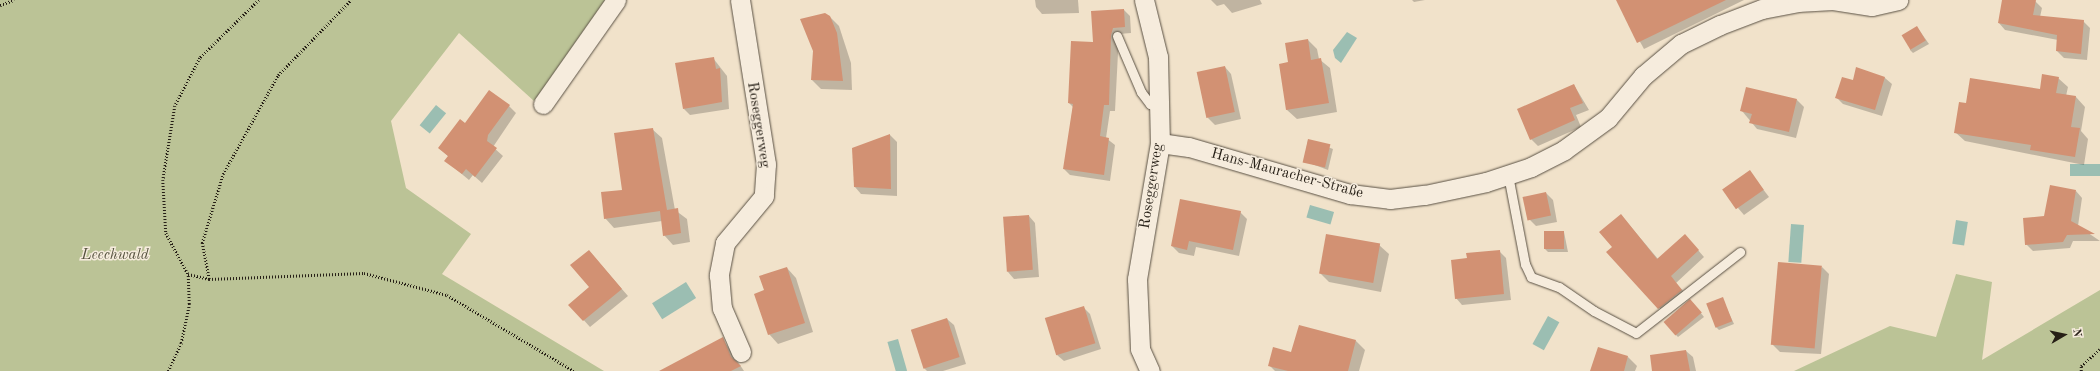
<!DOCTYPE html>
<html>
<head>
<meta charset="utf-8">
<style>
	body { margin:0 }
	#map { position:relative; width:2100px; height:371px; overflow:hidden; background:#f1e2ca; font-family:"Old Standard TT",serif }
	div>[style] { position:absolute }
	[style*='--x'] { left:calc(var(--x)*1px); top:calc(var(--y)*1px); width:calc(var(--w)*1px); rotate:calc(var(--a)*1deg) }
	.green>* { inset:0; background:#bbc396 }
	.water>* { inset:0; background:#9bbeb2; transform-origin:0 0 }
	.shadow>* { inset:0; background:#0003 }
	.building>* { inset:0; background:#d29173; transform-origin:0 0 }
	.path>* { height:2.5px; margin-top:-1.25px; transform-origin:0; background:repeating-linear-gradient(90deg,#261f16 0 1px,transparent 0 3px) }
	.roads { filter:drop-shadow(0 0 1px #595043) drop-shadow(0 0 1px #595043) }
	.lane>* { height:9px; margin:-4.5px; padding:0 4.5px; transform-origin:4.5px; border-radius:4.5px; background:#f6ecdd }
	.street>* { height:19px; margin:-9.5px; padding:0 9.5px; transform-origin:9.5px; border-radius:9.5px; background:#f6ecdd }
	span { translate:-50% -50%; white-space:nowrap; text-align:center; line-height:1.15; -webkit-text-stroke:3px #f6ecdd; paint-order:stroke }
	.street-label { font-size:15px; color:#261f16 }
	.park-label { font-size:15px; color:#53503c; font-style:italic }
	.north { position:absolute; left:2044px; top:315px; width:40px; height:40px; -webkit-text-stroke:3px #f6ecdd; paint-order:stroke; rotate:81deg; font-size:11px; font-weight:700; line-height:16px; text-align:center; color:#261f16 }
	.north::after { content:''; display:block; margin:auto; width:14px; height:18px; background:#261f16; clip-path:polygon(50% 0,100% 100%,50% 72%,0 100%) }
</style>
</head>
<body>
<div id="map">
	<div class="green">
		<i style="clip-path:polygon(0 0,605px 0,534px 101px,459px 33px,391px 121px,406px 188px,471px 234px,442px 274px,604px 371px,0 371px)"></i>
		<i style="clip-path:polygon(1956px 274px,1992px 282px,1982px 360px,2100px 290px,2100px 371px,1794px 371px,1890px 326px,1936px 337px)"></i>
	</div>
	<div class="water">
		<i style="clip-path:polygon(1347px 32px,1357px 38px,1341px 63px,1335px 58px,1333px 50px)"></i>
		<i style="left:436px;top:105px;width:13px;height:26px;rotate:39deg"></i>
		<i style="left:2070px;top:164px;width:30px;height:12px"></i>
		<i style="left:1310px;top:205px;width:25px;height:13px;rotate:16deg"></i>
		<i style="left:1956px;top:220px;width:12px;height:24px;rotate:9deg"></i>
		<i style="left:1791px;top:224px;width:13px;height:38px;rotate:4deg"></i>
		<i style="left:686px;top:282px;width:19px;height:40px;rotate:58deg"></i>
		<i style="left:1548px;top:316px;width:13px;height:32px;rotate:29deg"></i>
		<i style="left:898px;top:339px;width:33px;height:11px;rotate:74deg"></i>
	</div>
	<div class="shadow">
		<i style="clip-path:polygon(1035px 0,1078px 0,1079px 13px,1042px 14px,1036px 7px)"></i>
		<i style="clip-path:polygon(1211px 0,1260px 0,1262px 4px,1232px 13px,1224px 4px,1217px 6px)"></i>
		<i style="clip-path:polygon(1412px 0,1425px 0,1414px 2px)"></i>
		<i style="clip-path:polygon(1617px 0,1744px 0,1644px 49px)"></i>
		<i style="clip-path:polygon(2003px 0,2035px 1px,2042px 8px,2040px 17px,2083px 21px,2090px 28px,2087px 60px,2064px 58px,2057px 51px,2058px 40px,2005px 30px,1999px 23px)"></i>
		<i style="clip-path:polygon(1124px 10px,1130px 16px,1131px 33px,1119px 34px,1115px 111px,1110px 111px,1106px 138px,1115px 145px,1110px 181px,1070px 175px,1064px 169px,1073px 107px,1069px 103px,1094px 43px)"></i>
		<i style="clip-path:polygon(830px 17px,839px 26px,851px 63px,852px 90px,821px 89px,812px 80px,814px 51px)"></i>
		<i style="clip-path:polygon(1917px 27px,1929px 44px,1913px 53px,1910px 50px)"></i>
		<i style="clip-path:polygon(1308px 40px,1317px 49px,1319px 59px,1330px 68px,1337px 112px,1297px 119px,1287px 110px,1280px 65px,1289px 63px)"></i>
		<i style="clip-path:polygon(713px 58px,727px 76px,729px 109px,690px 115px,684px 109px)"></i>
		<i style="clip-path:polygon(1225px 67px,1231px 74px,1241px 119px,1215px 125px,1208px 118px)"></i>
		<i style="clip-path:polygon(1857px 69px,1885px 78px,1892px 84px,1882px 116px,1843px 104px,1836px 97px,1853px 81px)"></i>
		<i style="clip-path:polygon(2058px 78px,2068px 87px,2066px 96px,2076px 97px,2085px 107px,2081px 131px,2088px 139px,2084px 165px,1965px 141px,1955px 132px,1967px 104px,2041px 90px)"></i>
		<i style="clip-path:polygon(1574px 85px,1589px 110px,1576px 115px,1581px 127px,1538px 146px,1531px 139px)"></i>
		<i style="clip-path:polygon(1797px 100px,1804px 107px,1796px 138px,1757px 129px,1742px 111px)"></i>
		<i style="clip-path:polygon(509px 106px,516px 113px,493px 147px,503px 156px,482px 183px,473px 175px,469px 180px,446px 161px,449px 157px,439px 148px,465px 124px)"></i>
		<i style="clip-path:polygon(652px 129px,662px 138px,675px 210px,687px 219px,690px 242px,673px 245px,664px 235px,662px 221px,614px 228px,605px 218px,623px 190px)"></i>
		<i style="clip-path:polygon(890px 135px,897px 142px,897px 196px,861px 194px,855px 187px)"></i>
		<i style="clip-path:polygon(1308px 140px,1333px 149px,1328px 170px,1304px 161px)"></i>
		<i style="clip-path:polygon(1750px 172px,1769px 197px,1744px 215px,1738px 208px)"></i>
		<i style="clip-path:polygon(2076px 191px,2082px 198px,2078px 226px,2100px 241px,2073px 241px,2070px 248px,2033px 251px,2026px 244px,2045px 217px)"></i>
		<i style="clip-path:polygon(1546px 193px,1553px 200px,1557px 222px,1536px 226px,1529px 219px)"></i>
		<i style="clip-path:polygon(1240px 212px,1247px 219px,1239px 256px,1196px 247px,1194px 256px,1179px 253px,1172px 246px)"></i>
		<i style="clip-path:polygon(1621px 215px,1658px 259px,1691px 242px,1704px 257px,1676px 283px,1688px 296px,1664px 314px,1613px 248px)"></i>
		<i style="clip-path:polygon(1029px 216px,1035px 223px,1039px 277px,1014px 279px,1008px 272px)"></i>
		<i style="clip-path:polygon(1564px 232px,1568px 252px,1548px 252px,1545px 249px)"></i>
		<i style="clip-path:polygon(1379px 245px,1389px 254px,1381px 292px,1329px 282px,1320px 273px)"></i>
		<i style="clip-path:polygon(589px 251px,628px 296px,590px 327px,570px 305px,590px 287px)"></i>
		<i style="clip-path:polygon(1499px 251px,1506px 258px,1511px 300px,1462px 305px,1456px 298px,1468px 259px)"></i>
		<i style="clip-path:polygon(1822px 267px,1829px 274px,1821px 354px,1780px 352px,1773px 345px)"></i>
		<i style="clip-path:polygon(787px 268px,796px 278px,813px 332px,778px 344px,769px 334px)"></i>
		<i style="clip-path:polygon(1722px 298px,1734px 324px,1719px 330px,1716px 327px)"></i>
		<i style="clip-path:polygon(1693px 303px,1704px 317px,1678px 337px,1675px 334px)"></i>
		<i style="clip-path:polygon(1083px 307px,1090px 314px,1101px 349px,1064px 361px,1057px 355px)"></i>
		<i style="clip-path:polygon(947px 319px,954px 325px,966px 364px,943px 371px,927px 371px,924px 368px)"></i>
		<i style="clip-path:polygon(722px 338px,744px 371px,682px 371px)"></i>
		<i style="clip-path:polygon(1356px 341px,1365px 350px,1359px 371px,1275px 371px,1269px 365px,1292px 353px)"></i>
		<i style="clip-path:polygon(1686px 351px,1693px 357px,1696px 371px,1653px 371px)"></i>
		<i style="clip-path:polygon(1628px 357px,1637px 366px,1635px 371px,1592px 371px)"></i>
	</div>
	<div class="building">
		<i style="clip-path:polygon(1616px 0,1726px 0,1637px 43px)"></i>
		<i style="clip-path:polygon(2002px 0,2036px 0,2033px 15px,2084px 20px,2081px 54px,2056px 51px,2057px 35px,1998px 23px)"></i>
		<i style="clip-path:polygon(1124px 9px,1125px 27px,1113px 28px,1111px 35px,1109px 105px,1104px 105px,1100px 136px,1109px 138px,1104px 175px,1063px 169px,1073px 104px,1068px 103px,1071px 41px,1093px 42px,1091px 11px)"></i>
		<i style="clip-path:polygon(825px 13px,830px 16px,837px 33px,843px 81px,811px 80px,813px 51px,800px 19px)"></i>
		<i style="left:1917px;top:26px;width:17px;height:18px;rotate:59deg"></i>
		<i style="clip-path:polygon(1308px 39px,1311px 60px,1321px 58px,1329px 103px,1286px 110px,1279px 64px,1288px 62px,1285px 43px)"></i>
		<i style="clip-path:polygon(714px 57px,716px 69px,720px 68px,722px 102px,683px 109px,675px 63px)"></i>
		<i style="left:1225px;top:66px;width:47px;height:29px;rotate:78deg"></i>
		<i style="clip-path:polygon(1856px 67px,1885px 77px,1875px 110px,1835px 98px,1842px 77px,1853px 80px)"></i>
		<i style="clip-path:polygon(2042px 74px,2059px 77px,2056px 93px,2076px 96px,2071px 127px,2080px 128px,2075px 157px,2030px 150px,2031px 145px,1954px 133px,1959px 102px,1966px 103px,1970px 78px,2040px 89px)"></i>
		<i style="clip-path:polygon(1574px 84px,1583px 103px,1570px 108px,1575px 120px,1530px 140px,1517px 109px)"></i>
		<i style="clip-path:polygon(1746px 87px,1797px 99px,1789px 132px,1749px 123px,1752px 114px,1740px 111px)"></i>
		<i style="clip-path:polygon(489px 90px,510px 105px,488px 135px,487px 141px,497px 148px,475px 177px,466px 169px,462px 174px,444px 161px,448px 156px,438px 148px,460px 119px,465px 123px)"></i>
		<i style="clip-path:polygon(653px 128px,667px 210px,678px 208px,681px 233px,663px 236px,660px 211px,604px 219px,601px 192px,622px 190px,614px 133px)"></i>
		<i style="clip-path:polygon(890px 134px,891px 189px,854px 187px,852px 148px)"></i>
		<i style="left:1308px;top:139px;width:23px;height:24px;rotate:13deg"></i>
		<i style="left:1750px;top:170px;width:24px;height:34px;rotate:55deg"></i>
		<i style="clip-path:polygon(2050px 185px,2076px 190px,2071px 221px,2095px 234px,2067px 235px,2063px 242px,2025px 245px,2023px 218px,2044px 216px)"></i>
		<i style="left:1546px;top:192px;width:24px;height:24px;rotate:78deg"></i>
		<i style="clip-path:polygon(1180px 199px,1241px 211px,1233px 250px,1189px 241px,1187px 250px,1171px 246px)"></i>
		<i style="clip-path:polygon(1621px 214px,1657px 259px,1685px 234px,1699px 250px,1671px 276px,1682px 290px,1658px 309px,1606px 252px,1612px 247px,1599px 232px)"></i>
		<i style="left:1029px;top:215px;width:55px;height:26px;rotate:86deg"></i>
		<i style="left:1544px;top:231px;width:20px;height:18px"></i>
		<i style="left:1326px;top:234px;width:55px;height:40px;rotate:10deg"></i>
		<i style="clip-path:polygon(589px 250px,622px 289px,583px 321px,568px 305px,589px 287px,570px 265px)"></i>
		<i style="clip-path:polygon(1500px 250px,1504px 294px,1455px 299px,1451px 260px,1467px 258px,1466px 253px)"></i>
		<i style="left:1778px;top:262px;width:44px;height:83px;rotate:5deg"></i>
		<i style="clip-path:polygon(787px 267px,805px 323px,768px 335px,754px 294px,764px 290px,759px 276px)"></i>
		<i style="left:1723px;top:297px;width:26px;height:18px;rotate:69deg"></i>
		<i style="left:1690px;top:299px;width:18px;height:35px;rotate:49deg"></i>
		<i style="left:1084px;top:306px;width:39px;height:41px;rotate:73deg"></i>
		<i style="left:947px;top:318px;width:41px;height:38px;rotate:72deg"></i>
		<i style="clip-path:polygon(1299px 325px,1356px 340px,1348px 371px,1288px 371px,1268px 366px,1273px 347px,1291px 352px)"></i>
		<i style="clip-path:polygon(723px 337px,731px 357px,741px 366px,731px 371px,659px 371px)"></i>
		<i style="clip-path:polygon(1598px 347px,1628px 356px,1624px 371px,1590px 371px)"></i>
		<i style="clip-path:polygon(1686px 350px,1690px 371px,1652px 371px,1650px 355px)"></i>
	</div>
	<div class="path">
		<i style="--x:259;--y:0;--w:83;--a:135.5"></i>
		<i style="--x:200;--y:58;--w:54;--a:117.5"></i>
		<i style="--x:175;--y:106;--w:75;--a:99.2"></i>
		<i style="--x:163;--y:180;--w:53;--a:86.8"></i>
		<i style="--x:166;--y:233;--w:47;--a:61.8"></i>
		<i style="--x:188;--y:274;--w:22;--a:13"></i>
		<i style="--x:209;--y:279;--w:155;--a:-2.2"></i>
		<i style="--x:364;--y:273;--w:86;--a:14.8"></i>
		<i style="--x:447;--y:295;--w:148;--a:30.9"></i>
		<i style="--x:0;--y:5;--w:15;--a:-20"></i>
		<i style="--x:209;--y:279;--w:37;--a:-101"></i>
		<i style="--x:202;--y:243;--w:72;--a:-73.1"></i>
		<i style="--x:223;--y:174;--w:113;--a:-60.9"></i>
		<i style="--x:278;--y:75;--w:105;--a:-45.8"></i>
		<i style="--x:168;--y:371;--w:31;--a:-65"></i>
		<i style="--x:181;--y:343;--w:40;--a:-78"></i>
		<i style="--x:189;--y:304;--w:30;--a:-92"></i>
		<i style="--x:2081;--y:371;--w:5;--a:-90"></i>
		<i style="--x:2081;--y:366;--w:25;--a:-42"></i>
	</div>
	<div class="roads">
		<div class="lane">
			<i style="--x:1117;--y:36;--w:61;--a:66.8"></i>
			<i style="--x:1141;--y:92;--w:15;--a:53"></i>
			<i style="--x:1150;--y:104;--w:10;--a:24"></i>
			<i style="--x:1508;--y:175;--w:91;--a:79.2"></i>
			<i style="--x:1525;--y:264;--w:14;--a:65"></i>
			<i style="--x:1531;--y:277;--w:30;--a:20"></i>
			<i style="--x:1559;--y:287;--w:42;--a:34.4"></i>
			<i style="--x:1594;--y:311;--w:47;--a:27.6"></i>
			<i style="--x:1636;--y:333;--w:132;--a:-37.9"></i>
		</div>
		<div class="street">
			<i style="--x:740;--y:0;--w:166;--a:81"></i>
			<i style="--x:766;--y:164;--w:32;--a:94"></i>
			<i style="--x:764;--y:196;--w:61;--a:129.7"></i>
			<i style="--x:725;--y:243;--w:33;--a:101"></i>
			<i style="--x:719;--y:275;--w:33;--a:85"></i>
			<i style="--x:722;--y:308;--w:48;--a:66.6"></i>
			<i style="--x:1144;--y:0;--w:59;--a:76.2"></i>
			<i style="--x:1158;--y:57;--w:86;--a:88.7"></i>
			<i style="--x:1160;--y:143;--w:138;--a:99.6"></i>
			<i style="--x:1137;--y:279;--w:70;--a:87.5"></i>
			<i style="--x:1140;--y:349;--w:24;--a:66"></i>
			<i style="--x:543;--y:104;--w:127;--a:-54.9"></i>
			<i style="--x:1160;--y:143;--w:29;--a:8"></i>
			<i style="--x:1189;--y:147;--w:168;--a:16.3"></i>
			<i style="--x:1350;--y:194;--w:40;--a:7.1"></i>
			<i style="--x:1390;--y:199;--w:35;--a:-7"></i>
			<i style="--x:1425;--y:195;--w:62;--a:-12"></i>
			<i style="--x:1486;--y:182;--w:47;--a:-18.4"></i>
			<i style="--x:1531;--y:167;--w:37;--a:-27"></i>
			<i style="--x:1564;--y:150;--w:54;--a:-36"></i>
			<i style="--x:1608;--y:118;--w:55;--a:-50.2"></i>
			<i style="--x:1643;--y:76;--w:50;--a:-40.1"></i>
			<i style="--x:1681;--y:44;--w:43;--a:-26"></i>
			<i style="--x:1720;--y:25;--w:45;--a:-20.9"></i>
			<i style="--x:1762;--y:9;--w:36;--a:-11"></i>
			<i style="--x:1797;--y:2;--w:36;--a:-3"></i>
			<i style="--x:1833;--y:0;--w:39;--a:9"></i>
			<i style="--x:1872;--y:6;--w:27;--a:-13"></i>
		</div>
	</div>
	<div class="street-label">
		<span style="left:758px;top:125px;rotate:81deg">Roseggerweg</span>
		<span style="left:1287px;top:174px;rotate:15deg">Hans-Mauracher-Straße</span>
		<span style="left:1152px;top:186px;rotate:-81deg">Roseggerweg</span>
	</div>
	<div class="park-label">
		<span style="left:115px;top:256px">Leechwald</span>
	</div>
	<div class="north">N</div>
</div>
</body>
</html>
